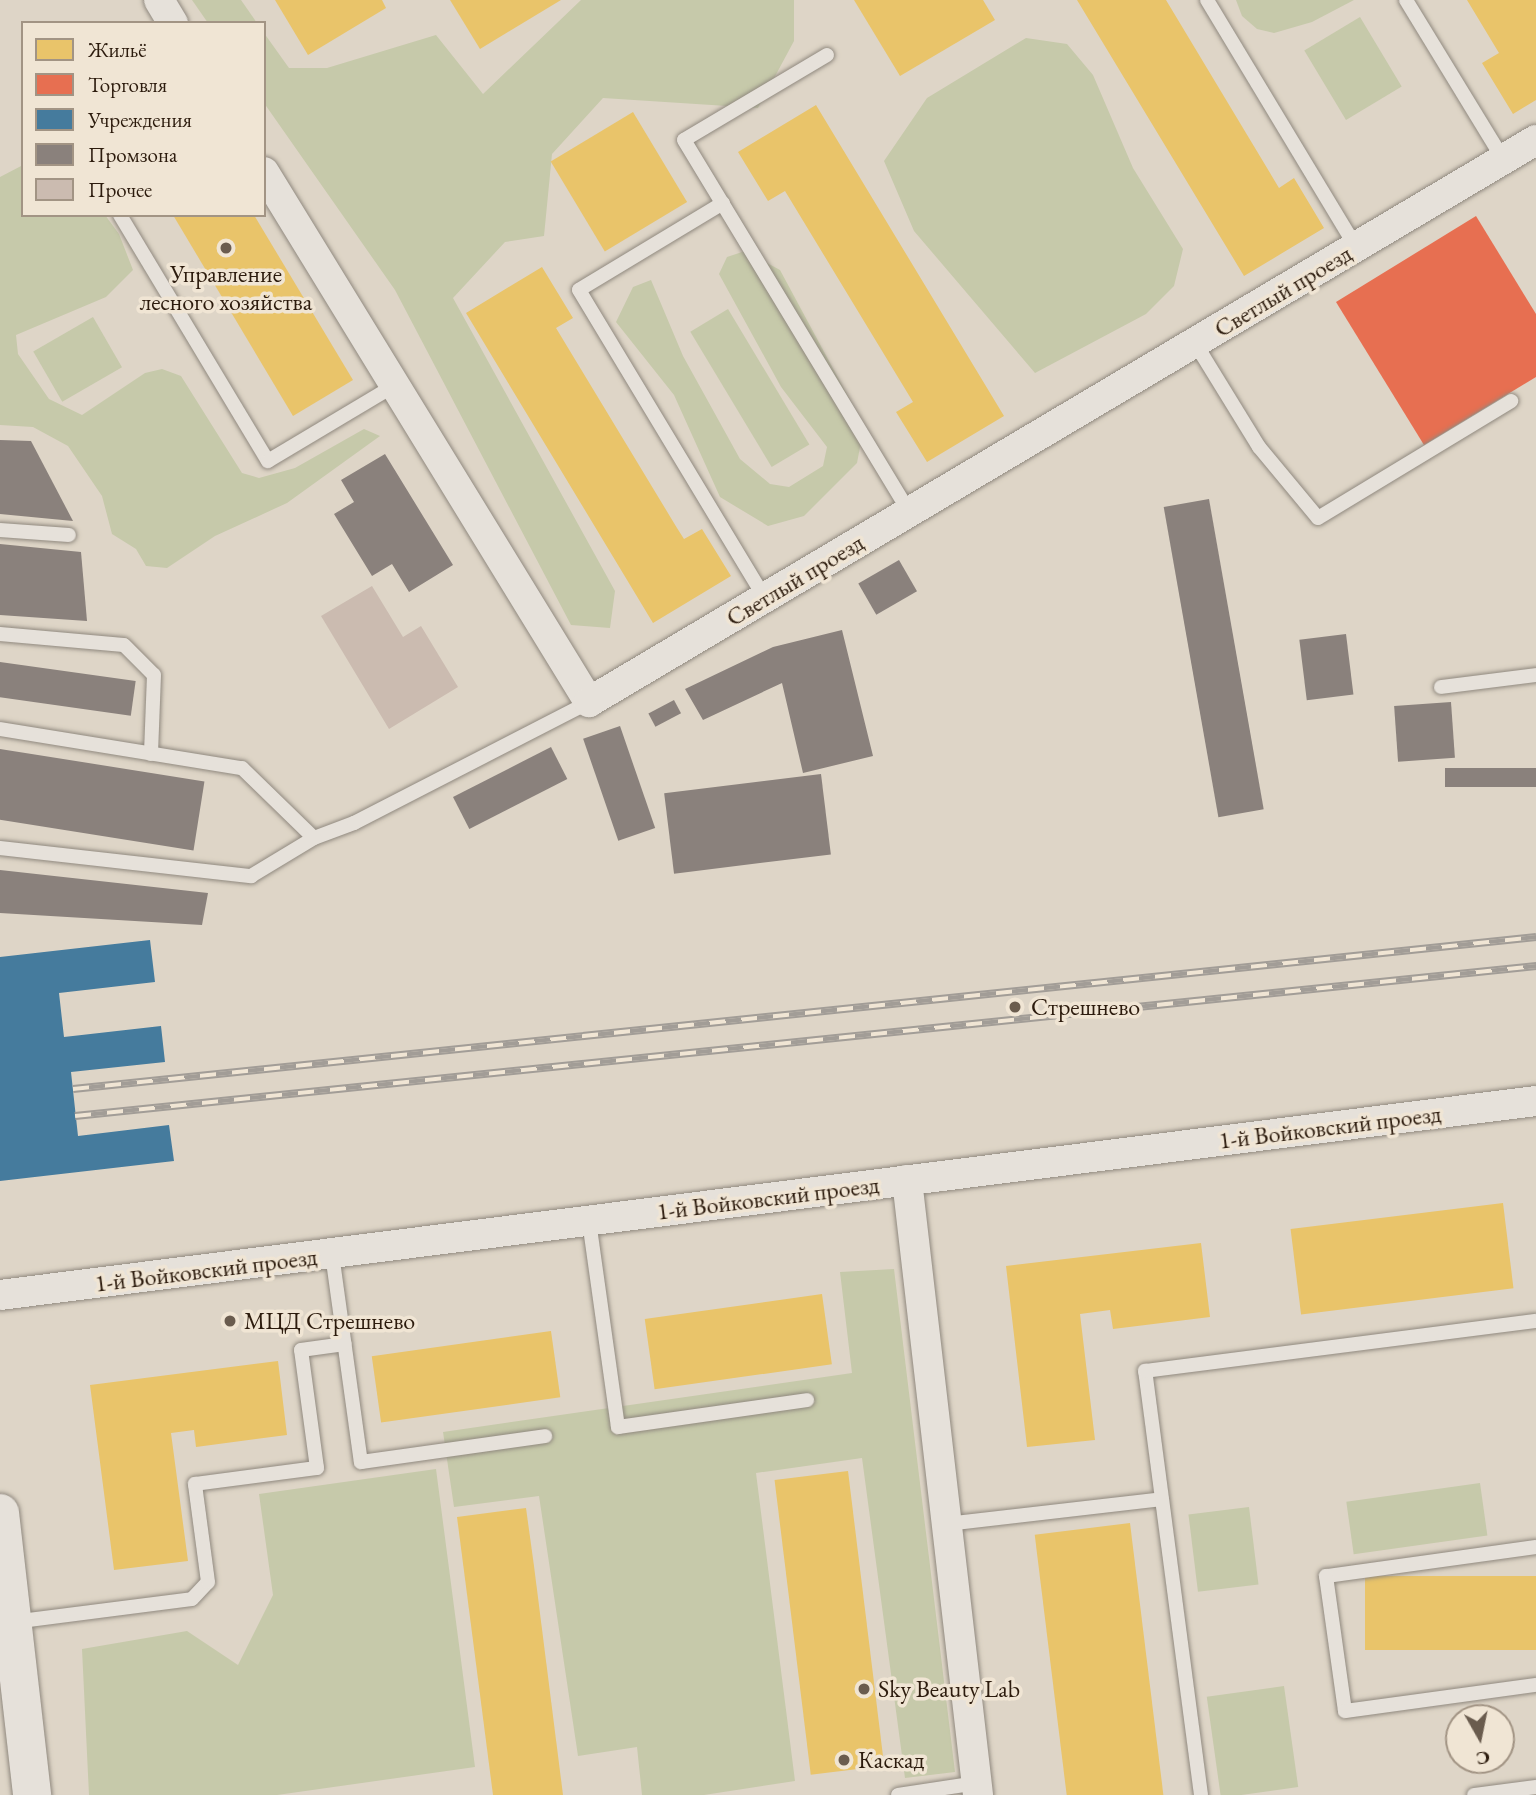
<!DOCTYPE html>
<html>
<head>
<meta charset="utf-8">
<style>
	body { margin:0 }
	#map { position:relative; width:1536px; height:1795px; overflow:hidden; background:#ded5c7; font-family:"EB Garamond",serif }
	div>[style] { position:absolute }
	[style*='--x'] { left:calc(var(--x)*1px); top:calc(var(--y)*1px); width:calc(var(--w)*1px); rotate:calc(var(--a)*1deg) }
	.green>* { inset:0; background:#c6c9aa; transform-origin:0 0 }
	.homes>* { inset:0; background:#e9c46a; transform-origin:0 0 }
	.shops>* { inset:0; background:#e76f51 }
	.public>* { inset:0; background:#457b9d }
	.industry>* { inset:0; background:#8a817c; transform-origin:0 0 }
	.building>* { inset:0; background:#cbbbb0 }
	.roads { filter:drop-shadow(0 0 2px #90897f) drop-shadow(0 0 2px #90897f) }
	.lane>* { height:14px; margin:-7px; padding:0 7px; transform-origin:7px; border-radius:7px; background:#e6e1da }
	.street>* { height:30px; margin:-15px; padding:0 15px; transform-origin:15px; border-radius:15px; background:#e6e1da }
	.secondary>* { height:38px; margin:-19px; padding:0 19px; transform-origin:19px; border-radius:19px; background:#e6e1da }
	.rail>* { height:8px; margin-top:-4px; transform-origin:0; background:repeating-linear-gradient(90deg,#f0e5d4 0 16px,#a29d97 0 32px); box-sizing:border-box; border-block:2px solid #a29d97 }
	.dots>* { width:19px; height:19px; translate:-50% -50%; box-sizing:border-box; border:4px solid #f0e5d4; border-radius:50% }
	span { translate:-50% -50%; white-space:nowrap; text-align:center; line-height:1.15; -webkit-text-stroke:7px #f0e5d4; paint-order:stroke }
	.poi-label { font-size:24px; color:#2c1b0d }
	.left { translate:0 -50%; text-align:left }
	.street-label { font-size:24px; color:#2c1b0d }
	.legend { position:absolute; left:21px; top:21px; width:245px; height:196px; box-sizing:border-box; background:#f0e5d4; border:2px solid #a29484; margin:0; padding:9px 12px; list-style:none; font-size:21px; color:#2c1b0d }
	.legend li { display:flex; align-items:center; gap:14px; height:35px }
	.legend b { width:35px; border:2px solid #a29484 }
	.north { position:absolute; left:1445px; top:1704px; width:70px; height:70px; box-sizing:border-box; background:#f0e5d4; border:2px solid #a29484; border-radius:50%; rotate:171deg; font-size:19px; font-weight:700; line-height:28px; text-align:center; color:#2c1b0d }
	.north::after { content:''; display:block; margin:auto; width:24px; height:32px; background:#6a5c4e; clip-path:polygon(50% 0,100% 100%,50% 72%,0 100%) }
</style>
</head>
<body>
<div id="map">
	<div class="green">
		<i style="clip-path:polygon(192px 0,241px 0,257px 23px,208px 23px)"></i>
		<i style="clip-path:polygon(581px 0,794px 0,794px 41px,758px 108px,603px 98px,552px 154px,544px 236px,505px 242px,453px 298px,615px 591px,610px 628px,571px 625px,395px 290px,264px 103px,264px 33px,289px 68px,327px 68px,436px 35px,483px 94px)"></i>
		<i style="clip-path:polygon(1236px 0,1354px 0,1312px 22px,1274px 33px,1257px 29px,1242px 16px)"></i>
		<i style="left:1360px;top:17px;width:81px;height:65px;rotate:59deg"></i>
		<i style="clip-path:polygon(1026px 38px,1067px 44px,1093px 75px,1133px 168px,1183px 249px,1174px 286px,1146px 314px,1035px 373px,914px 231px,884px 161px,927px 98px)"></i>
		<i style="clip-path:polygon(23px 165px,23px 215px,105px 215px,119px 234px,133px 270px,106px 297px,16px 335px,18px 354px,49px 399px,82px 415px,145px 373px,162px 369px,181px 376px,242px 473px,259px 478px,295px 468px,364px 429px,380px 436px,287px 503px,215px 536px,167px 568px,146px 566px,136px 549px,112px 534px,102px 496px,68px 446px,33px 427px,0 425px,0 177px)"></i>
		<i style="clip-path:polygon(745px 251px,780px 270px,864px 426px,857px 463px,804px 516px,768px 526px,720px 497px,674px 395px,616px 322px,633px 287px,651px 280px,683px 356px,740px 459px,770px 484px,789px 487px,823px 466px,827px 447px,781px 387px,719px 274px,727px 257px)"></i>
		<i style="left:728px;top:309px;width:158px;height:44px;rotate:59deg"></i>
		<i style="left:93px;top:317px;width:58px;height:69px;rotate:60deg"></i>
		<i style="clip-path:polygon(894px 1269px,955px 1772px,905px 1778px,862px 1458px,756px 1473px,795px 1781px,704px 1795px,642px 1795px,637px 1747px,578px 1756px,539px 1496px,454px 1507px,443px 1432px,852px 1373px,840px 1272px)"></i>
		<i style="clip-path:polygon(436px 1469px,475px 1767px,277px 1795px,89px 1795px,82px 1649px,187px 1631px,238px 1665px,273px 1595px,259px 1494px)"></i>
		<i style="left:1480px;top:1483px;width:53px;height:135px;rotate:82deg"></i>
		<i style="left:1249px;top:1507px;width:78px;height:61px;rotate:83deg"></i>
		<i style="left:1284px;top:1686px;width:102px;height:78px;rotate:82deg"></i>
	</div>
	<div class="homes">
		<i style="clip-path:polygon(275px 0,382px 0,386px 8px,308px 55px)"></i>
		<i style="clip-path:polygon(450px 0,561px 0,480px 49px)"></i>
		<i style="clip-path:polygon(854px 0,983px 0,995px 20px,900px 76px)"></i>
		<i style="clip-path:polygon(1077px 0,1166px 0,1279px 188px,1294px 178px,1324px 228px,1244px 276px)"></i>
		<i style="clip-path:polygon(1467px 0,1536px 0,1536px 100px,1513px 114px,1482px 63px,1499px 53px)"></i>
		<i style="clip-path:polygon(816px 105px,1004px 416px,927px 462px,896px 412px,913px 402px,785px 191px,768px 201px,738px 152px)"></i>
		<i style="left:633px;top:112px;width:105px;height:96px;rotate:59deg"></i>
		<i style="clip-path:polygon(173px 215px,254px 215px,353px 380px,293px 416px)"></i>
		<i style="clip-path:polygon(542px 267px,573px 318px,556px 328px,677px 528px,684px 539px,702px 529px,731px 576px,653px 623px,466px 313px)"></i>
		<i style="left:1503px;top:1203px;width:86px;height:214px;rotate:83deg"></i>
		<i style="clip-path:polygon(1201px 1243px,1210px 1317px,1113px 1329px,1110px 1310px,1080px 1314px,1095px 1440px,1027px 1447px,1006px 1266px)"></i>
		<i style="left:822px;top:1294px;width:71px;height:179px;rotate:82deg"></i>
		<i style="left:551px;top:1331px;width:67px;height:181px;rotate:82deg"></i>
		<i style="clip-path:polygon(278px 1361px,287px 1435px,196px 1447px,194px 1430px,171px 1433px,188px 1561px,114px 1570px,90px 1385px)"></i>
		<i style="left:848px;top:1471px;width:297px;height:74px;rotate:83deg"></i>
		<i style="clip-path:polygon(526px 1508px,534px 1566px,563px 1795px,493px 1795px,457px 1517px)"></i>
		<i style="left:1130px;top:1523px;width:274px;height:96px;rotate:83deg"></i>
		<i style="left:1536px;top:1576px;width:74px;height:171px;rotate:90deg"></i>
	</div>
	<div class="shops">
		<i style="clip-path:polygon(1476px 216px,1536px 314px,1536px 377px,1424px 445px,1336px 302px)"></i>
	</div>
	<div class="public">
		<i style="clip-path:polygon(150px 940px,155px 982px,59px 993px,64px 1037px,161px 1026px,165px 1062px,71px 1072px,78px 1136px,169px 1125px,174px 1161px,0 1181px,0 957px)"></i>
	</div>
	<div class="industry">
		<i style="clip-path:polygon(0 440px,31px 441px,73px 521px,0 514px)"></i>
		<i style="clip-path:polygon(385px 454px,453px 565px,409px 592px,392px 564px,372px 576px,334px 514px,354px 502px,341px 480px)"></i>
		<i style="left:1209px;top:499px;width:315px;height:46px;rotate:80deg"></i>
		<i style="clip-path:polygon(0 544px,81px 552px,87px 621px,0 615px)"></i>
		<i style="left:899px;top:560px;width:36px;height:47px;rotate:60deg"></i>
		<i style="clip-path:polygon(842px 630px,873px 756px,803px 773px,782px 683px,703px 720px,685px 689px,773px 647px)"></i>
		<i style="left:1346px;top:634px;width:61px;height:47px;rotate:83deg"></i>
		<i style="left:0;top:662px;width:137px;height:35px;rotate:8deg"></i>
		<i style="left:674px;top:700px;width:15px;height:29px;rotate:62deg"></i>
		<i style="left:1451px;top:702px;width:56px;height:57px;rotate:86deg"></i>
		<i style="left:620px;top:726px;width:108px;height:39px;rotate:71deg"></i>
		<i style="left:551px;top:747px;width:36px;height:110px;rotate:63deg"></i>
		<i style="left:0;top:749px;width:207px;height:70px;rotate:9deg"></i>
		<i style="left:1536px;top:768px;width:19px;height:91px;rotate:90deg"></i>
		<i style="left:821px;top:774px;width:81px;height:158px;rotate:83deg"></i>
		<i style="clip-path:polygon(0 870px,208px 893px,202px 925px,0 913px)"></i>
	</div>
	<div class="building">
		<i style="clip-path:polygon(372px 586px,403px 637px,421px 626px,458px 687px,389px 729px,321px 616px)"></i>
	</div>
	<div class="roads">
		<div class="lane">
			<i style="--x:1207;--y:0;--w:288;--a:58.9"></i>
			<i style="--x:1406;--y:0;--w:186;--a:58.6"></i>
			<i style="--x:827;--y:55;--w:166;--a:149.3"></i>
			<i style="--x:684;--y:140;--w:435;--a:58.8"></i>
			<i style="--x:723;--y:203;--w:168;--a:148.9"></i>
			<i style="--x:579;--y:290;--w:360;--a:58.9"></i>
			<i style="--x:120;--y:215;--w:287;--a:59"></i>
			<i style="--x:268;--y:461;--w:148;--a:-30.9"></i>
			<i style="--x:1195;--y:343;--w:122;--a:58.4"></i>
			<i style="--x:1259;--y:447;--w:92;--a:50.3"></i>
			<i style="--x:1318;--y:518;--w:226;--a:-31.2"></i>
			<i style="--x:0;--y:530;--w:69;--a:4.1"></i>
			<i style="--x:0;--y:634;--w:124;--a:5.1"></i>
			<i style="--x:124;--y:645;--w:42;--a:45"></i>
			<i style="--x:154;--y:675;--w:79;--a:92.2"></i>
			<i style="--x:1441;--y:687;--w:96;--a:-7.2"></i>
			<i style="--x:0;--y:729;--w:245;--a:9.2"></i>
			<i style="--x:242;--y:768;--w:100;--a:44.2"></i>
			<i style="--x:314;--y:838;--w:43;--a:-20.6"></i>
			<i style="--x:354;--y:823;--w:264;--a:-27.2"></i>
			<i style="--x:0;--y:848;--w:253;--a:6.4"></i>
			<i style="--x:251;--y:876;--w:74;--a:-31.1"></i>
			<i style="--x:589;--y:1221;--w:208;--a:82"></i>
			<i style="--x:618;--y:1427;--w:191;--a:-8.1"></i>
			<i style="--x:332;--y:1254;--w:210;--a:82.1"></i>
			<i style="--x:361;--y:1462;--w:186;--a:-8"></i>
			<i style="--x:947;--y:1524;--w:216;--a:-6.6"></i>
			<i style="--x:1536;--y:1547;--w:212;--a:172.1"></i>
			<i style="--x:1326;--y:1576;--w:136;--a:82"></i>
			<i style="--x:1345;--y:1711;--w:193;--a:-7.8"></i>
			<i style="--x:13;--y:1622;--w:180;--a:-7.3"></i>
			<i style="--x:192;--y:1599;--w:23;--a:-47"></i>
			<i style="--x:208;--y:1582;--w:99;--a:-97.6"></i>
			<i style="--x:195;--y:1484;--w:123;--a:-7.5"></i>
			<i style="--x:317;--y:1468;--w:119;--a:-97.7"></i>
			<i style="--x:301;--y:1350;--w:44;--a:-7.8"></i>
			<i style="--x:898;--y:1795;--w:80;--a:-8.6"></i>
			<i style="--x:1201;--y:1795;--w:428;--a:-97.5"></i>
			<i style="--x:1145;--y:1371;--w:394;--a:-7.3"></i>
			<i style="--x:1474;--y:1795;--w:63;--a:-7.4"></i>
		</div>
		<div class="street">
			<i style="--x:159;--y:0;--w:27;--a:59"></i>
			<i style="--x:264;--y:172;--w:622;--a:58.48"></i>
			<i style="--x:589;--y:702;--w:1101;--a:-30.69"></i>
			<i style="--x:907;--y:1180;--w:619;--a:83.41"></i>
			<i style="--x:0;--y:1295;--w:1548;--a:-7.2"></i>
		</div>
		<div class="secondary">
			<i style="--x:0;--y:1513;--w:284;--a:83.5"></i>
		</div>
	</div>
	<div class="rail">
		<i style="--x:73;--y:1089;--w:1471;--a:-5.93"></i>
		<i style="--x:75;--y:1116;--w:1469;--a:-5.86"></i>
	</div>
	<div class="dots">
		<i style="left:226px;top:248px;background:#6a5c4e"></i>
		<i style="left:1015px;top:1007px;background:#6a5c4e"></i>
		<i style="left:230px;top:1321px;background:#6a5c4e"></i>
		<i style="left:864px;top:1689px;background:#6a5c4e"></i>
		<i style="left:844px;top:1760px;background:#6a5c4e"></i>
	</div>
	<div class="poi-label">
		<span style="left:226px;top:288px">Управление<br>лесного хозяйства</span>
		<span class="left" style="left:1031px;top:1007px">Стрешнево</span>
		<span class="left" style="left:244px;top:1321px">МЦД Стрешнево</span>
		<span class="left" style="left:878px;top:1689px">Sky Beauty Lab</span>
		<span class="left" style="left:858px;top:1760px">Каскад</span>
	</div>
	<div class="street-label">
		<span style="left:1283px;top:291px;rotate:-31deg">Светлый проезд</span>
		<span style="left:795px;top:580px;rotate:-31deg">Светлый проезд</span>
		<span style="left:1330px;top:1127px;rotate:-7deg">1-й Войковский проезд</span>
		<span style="left:768px;top:1198px;rotate:-7deg">1-й Войковский проезд</span>
		<span style="left:206px;top:1270px;rotate:-7deg">1-й Войковский проезд</span>
	</div>
	<ul class="legend">
	<li><b style="height:19px;background:#e9c46a"></b>Жильё</li>
	<li><b style="height:19px;background:#e76f51"></b>Торговля</li>
	<li><b style="height:19px;background:#457b9d"></b>Учреждения</li>
	<li><b style="height:19px;background:#8a817c"></b>Промзона</li>
	<li><b style="height:19px;background:#cbbbb0"></b>Прочее</li>
	</ul>
	<div class="north">С</div>
</div>
</body>
</html>
